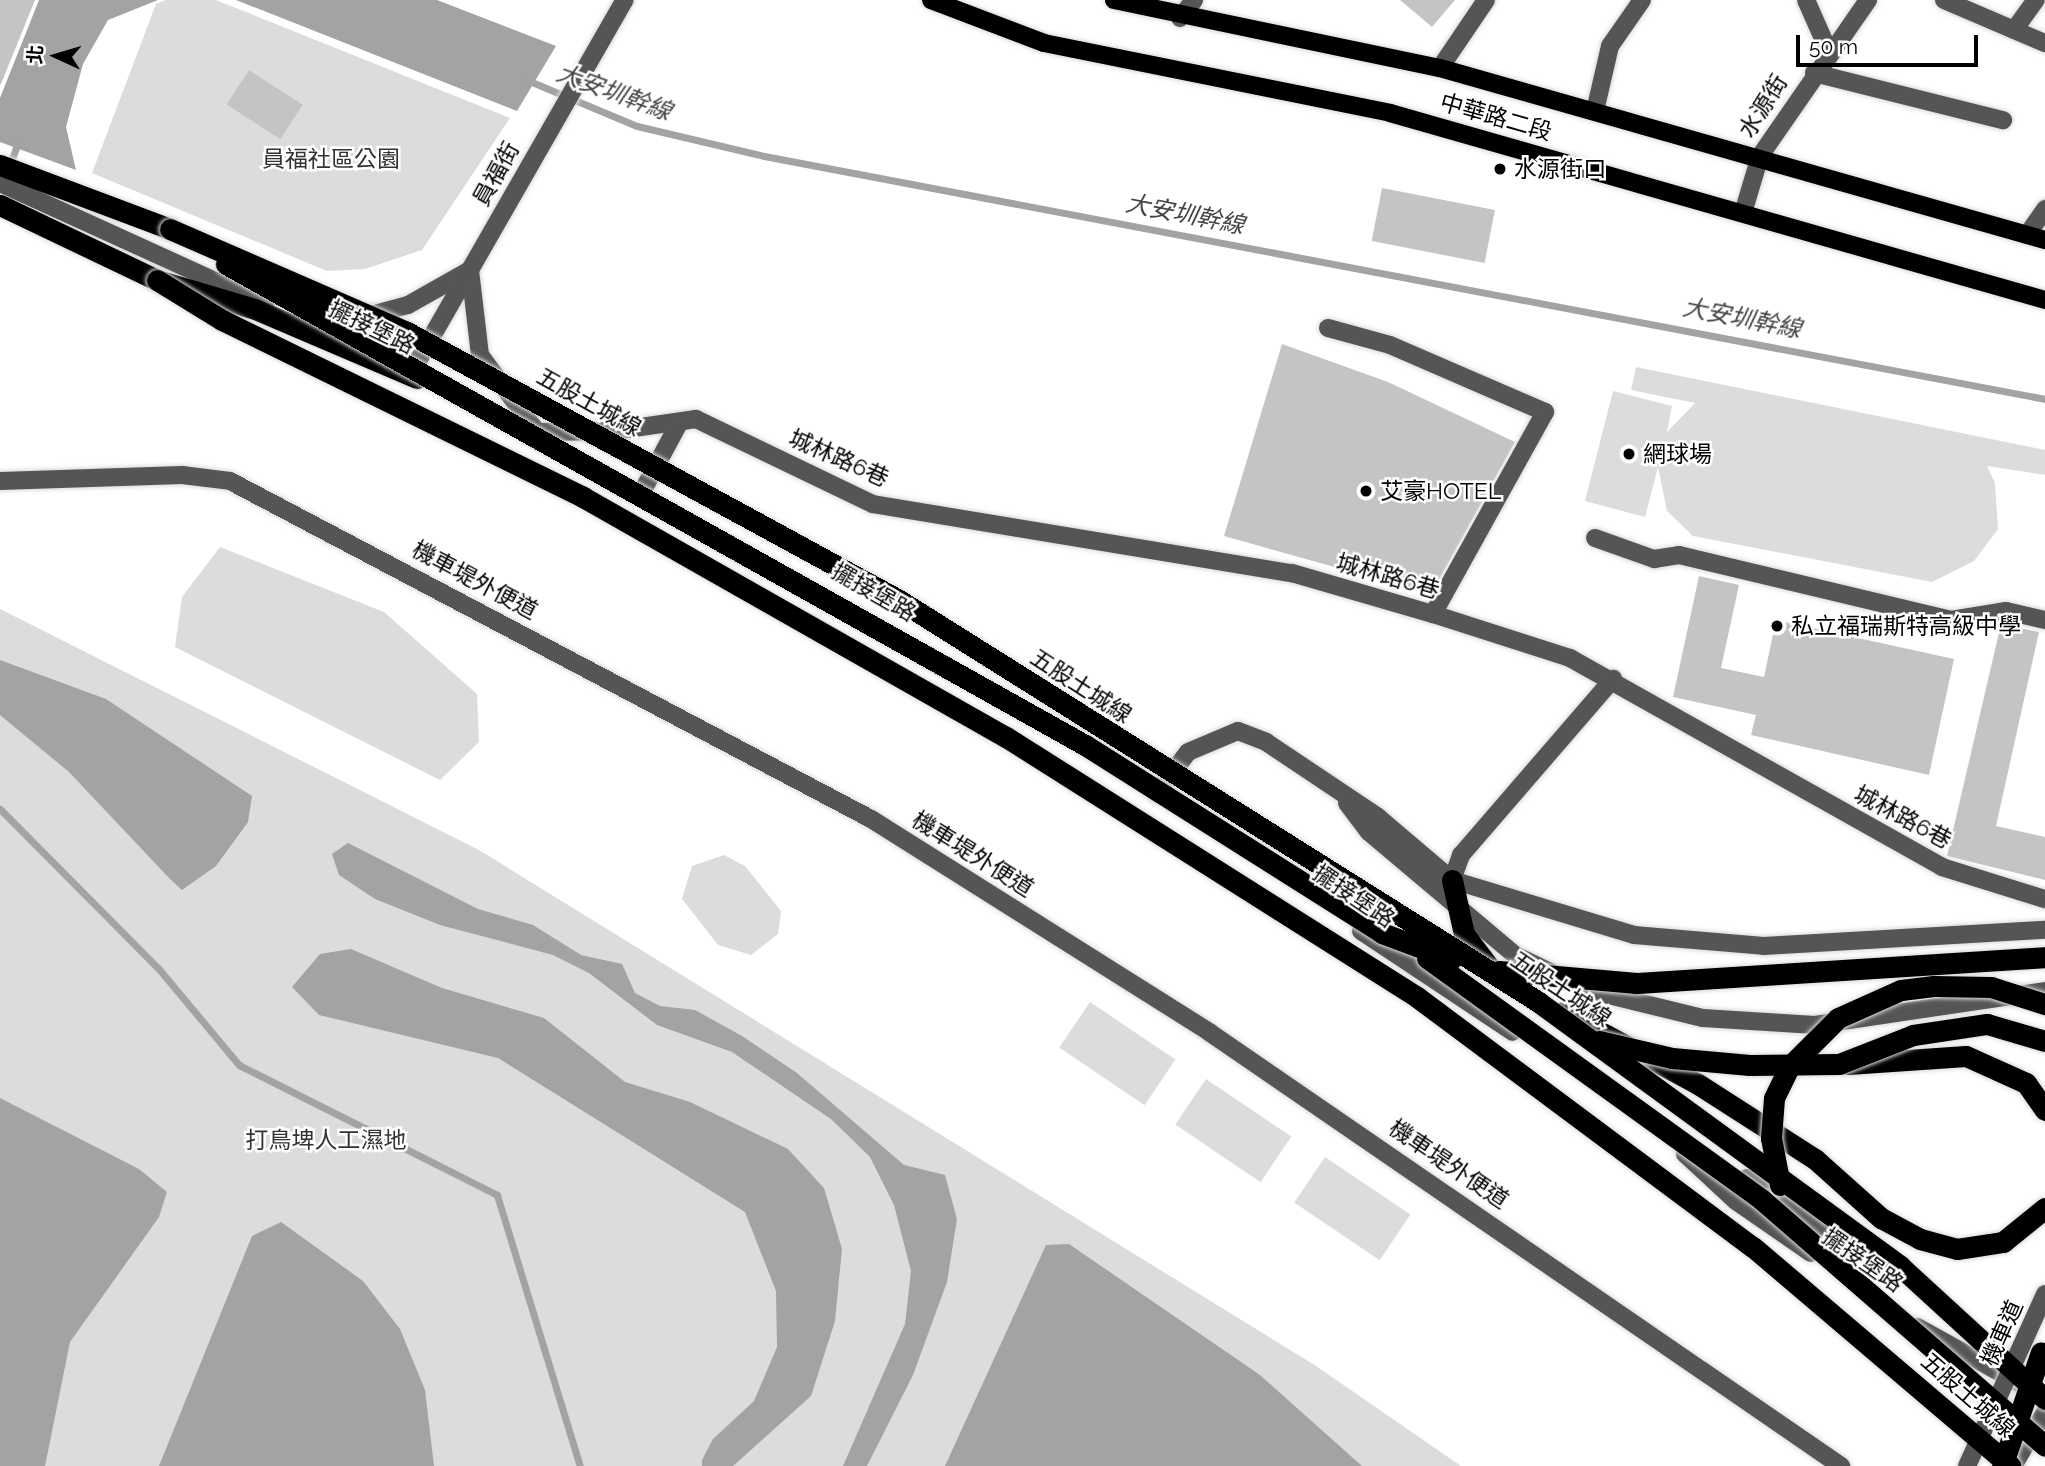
<!DOCTYPE html>
<html>
<head>
<meta charset="utf-8">
<style>
	body { margin:0 }
	#map { position:relative; width:2045px; height:1466px; overflow:hidden; background:#fff; font-family:Raleway,"Noto Sans TC",sans-serif }
	div>[style] { position:absolute }
	[style*='--x'] { left:calc(var(--x)*1px); top:calc(var(--y)*1px); width:calc(var(--w)*1px); rotate:calc(var(--a)*1deg) }
	.green>* { inset:0; background:#dcdcdc; transform-origin:0 0 }
	.water>* { inset:0; background:#a3a3a3 }
	.stream>* { height:7px; margin:-3.5px; padding:0 3.5px; transform-origin:3.5px; border-radius:3.5px; background:#a3a3a3 }
	.building>* { inset:0; background:#c4c4c4; transform-origin:0 0 }
	.roads { filter:drop-shadow(0 0 2px #dbdbdb) drop-shadow(0 0 2px #dbdbdb) }
	.minor>* { height:18px; margin:-9px; padding:0 9px; transform-origin:9px; border-radius:9px; background:#555 }
	.major>* { height:18px; margin:-9px; padding:0 9px; transform-origin:9px; border-radius:9px; background:#000 }
	.highway>* { height:21px; margin:-10.5px; padding:0 10.5px; transform-origin:10.5px; border-radius:10.5px; background:#000 }
	.bridges { filter:drop-shadow(0 0 2px #dbdbdb) drop-shadow(0 0 2px #dbdbdb) }
	.minor-bridge>* { height:18px; margin:-9px; padding:0 9px; transform-origin:9px; border-radius:9px; background:#555 }
	.highway-bridge>* { height:21px; margin:-10.5px; padding:0 10.5px; transform-origin:10.5px; border-radius:10.5px; background:#000 }
	.dots>* { width:19px; height:19px; translate:-50% -50%; box-sizing:border-box; border:4px solid #fff; border-radius:50% }
	span { translate:-50% -50%; white-space:nowrap; text-align:center; line-height:1.15; -webkit-text-stroke:5px #fff; paint-order:stroke }
	.street-label { font-size:23px; color:#000 }
	.park-label { font-size:23px; color:#333 }
	.poi-label { font-size:23px; color:#000 }
	.left { translate:0 -50%; text-align:left }
	.water-label { font-size:24px; color:#444; font-style:italic }
	.north { position:absolute; left:21px; top:21px; width:70px; height:70px; -webkit-text-stroke:5px #fff; paint-order:stroke; rotate:274deg; font-size:19px; font-weight:700; line-height:28px; text-align:center; color:#000 }
	.north::after { content:''; display:block; margin:auto; width:24px; height:32px; background:#000; clip-path:polygon(50% 0,100% 100%,50% 72%,0 100%) }
	.scale { position:absolute; left:1796px; top:35px; width:182px; height:32px; box-sizing:border-box; border:4px solid #000; border-top:0; padding-left:9px; font-size:21px; line-height:24px; white-space:nowrap; color:#000; -webkit-text-stroke:5px #fff; paint-order:stroke }
</style>
</head>
<body>
<div id="map">
	<div class="green">
		<i style="clip-path:polygon(166px 0,216px 0,510px 118px,422px 250px,365px 269px,327px 271px,92px 173px,156px 4px)"></i>
		<i style="clip-path:polygon(1636px 367px,2045px 450px,2045px 475px,1987px 466px,1995px 483px,1998px 529px,1974px 561px,1932px 582px,1693px 536px,1667px 511px,1658px 467px,1645px 517px,1585px 501px,1613px 391px,1672px 406px,1667px 432px,1695px 403px,1631px 390px)"></i>
		<i style="clip-path:polygon(220px 547px,384px 612px,477px 694px,479px 742px,440px 780px,175px 647px,182px 597px)"></i>
		<i style="clip-path:polygon(0 609px,479px 850px,1316px 1366px,1461px 1466px,0 1466px)"></i>
		<i style="clip-path:polygon(724px 855px,745px 866px,781px 911px,778px 934px,751px 955px,718px 945px,682px 899px,692px 866px)"></i>
		<i style="left:1090px;top:1002px;width:103px;height:55px;rotate:34deg"></i>
		<i style="left:1206px;top:1079px;width:103px;height:55px;rotate:34deg"></i>
		<i style="left:1325px;top:1157px;width:103px;height:55px;rotate:34deg"></i>
	</div>
	<div class="water">
		<i style="clip-path:polygon(39px 0,158px 0,108px 20px,83px 64px,66px 127px,76px 170px,0 142px,0 98px)"></i>
		<i style="clip-path:polygon(236px 0,437px 0,556px 46px,517px 111px)"></i>
		<i style="clip-path:polygon(0 660px,106px 699px,252px 796px,248px 822px,216px 866px,182px 890px,170px 879px,69px 772px,0 715px)"></i>
		<i style="clip-path:polygon(348px 843px,478px 909px,533px 925px,581px 955px,622px 964px,635px 993px,660px 1006px,695px 1010px,742px 1036px,797px 1073px,904px 1165px,945px 1175px,957px 1219px,947px 1282px,913px 1375px,867px 1466px,843px 1466px,905px 1324px,911px 1271px,894px 1205px,870px 1157px,831px 1119px,732px 1052px,657px 1025px,589px 973px,553px 955px,440px 925px,375px 899px,339px 875px,332px 854px)"></i>
		<i style="clip-path:polygon(351px 949px,442px 988px,544px 1018px,625px 1082px,690px 1102px,788px 1149px,824px 1188px,842px 1249px,835px 1321px,811px 1396px,733px 1466px,702px 1466px,702px 1460px,713px 1439px,754px 1401px,777px 1347px,776px 1291px,745px 1212px,498px 1058px,319px 1015px,292px 987px,320px 954px)"></i>
		<i style="clip-path:polygon(0 1098px,139px 1169px,167px 1192px,159px 1217px,70px 1342px,45px 1466px,0 1466px)"></i>
		<i style="clip-path:polygon(281px 1222px,363px 1281px,400px 1329px,425px 1390px,434px 1466px,159px 1466px,252px 1236px)"></i>
		<i style="clip-path:polygon(1069px 1244px,1260px 1375px,1362px 1466px,945px 1466px,1046px 1245px)"></i>
	</div>
	<div class="stream">
		<i style="--x:527;--y:80;--w:119;--a:22.7"></i>
		<i style="--x:637;--y:126;--w:130;--a:13.3"></i>
		<i style="--x:764;--y:156;--w:1304;--a:10.74"></i>
		<i style="--x:9;--y:167;--w:30;--a:-70"></i>
		<i style="--x:0;--y:809;--w:224;--a:45.2"></i>
		<i style="--x:158;--y:968;--w:126;--a:50.1"></i>
		<i style="--x:239;--y:1065;--w:289;--a:26.7"></i>
		<i style="--x:497;--y:1195;--w:283;--a:73"></i>
	</div>
	<div class="building">
		<i style="clip-path:polygon(0 0,35px 0,1px 84px,0 84px)"></i>
		<i style="clip-path:polygon(1400px 0,1455px 0,1432px 27px)"></i>
		<i style="left:249px;top:70px;width:64px;height:41px;rotate:33deg"></i>
		<i style="left:1382px;top:188px;width:115px;height:54px;rotate:11deg"></i>
		<i style="clip-path:polygon(1282px 344px,1388px 382px,1515px 442px,1431px 594px,1224px 536px)"></i>
		<i style="clip-path:polygon(1699px 576px,1739px 585px,1721px 668px,1764px 677px,1776px 620px,1954px 659px,1929px 775px,1751px 735px,1756px 715px,1673px 697px)"></i>
		<i style="clip-path:polygon(2001px 624px,2039px 632px,1996px 826px,2045px 837px,2045px 880px,1947px 856px)"></i>
	</div>
	<div class="roads">
		<div class="minor">
			<i style="--x:1806;--y:0;--w:57;--a:66.1"></i>
			<i style="--x:1944;--y:0;--w:110;--a:23.1"></i>
			<i style="--x:1180;--y:18;--w:23;--a:-52"></i>
			<i style="--x:2014;--y:30;--w:37;--a:-54"></i>
			<i style="--x:1440;--y:68;--w:82;--a:-55.9"></i>
			<i style="--x:1814;--y:73;--w:195;--a:14"></i>
			<i style="--x:1595;--y:111;--w:67;--a:-77"></i>
			<i style="--x:1610;--y:46;--w:56;--a:-55.2"></i>
			<i style="--x:0;--y:183;--w:292;--a:24.5"></i>
			<i style="--x:1743;--y:213;--w:59;--a:-73.4"></i>
			<i style="--x:1760;--y:156;--w:190;--a:-55.3"></i>
			<i style="--x:2027;--y:235;--w:32;--a:-55"></i>
			<i style="--x:331;--y:326;--w:80;--a:-15.3"></i>
			<i style="--x:408;--y:305;--w:71;--a:-29.4"></i>
			<i style="--x:470;--y:270;--w:86;--a:83.3"></i>
			<i style="--x:480;--y:355;--w:96;--a:53.5"></i>
			<i style="--x:537;--y:432;--w:76;--a:-0.8"></i>
			<i style="--x:613;--y:431;--w:84;--a:-8.2"></i>
			<i style="--x:696;--y:419;--w:196;--a:25.7"></i>
			<i style="--x:873;--y:504;--w:425;--a:9.4"></i>
			<i style="--x:1292;--y:573;--w:147;--a:16.2"></i>
			<i style="--x:1433;--y:614;--w:144;--a:17.8"></i>
			<i style="--x:1570;--y:658;--w:427;--a:29.3"></i>
			<i style="--x:1942;--y:867;--w:108;--a:17.3"></i>
			<i style="--x:1328;--y:328;--w:64;--a:15.3"></i>
			<i style="--x:1390;--y:345;--w:169;--a:23.4"></i>
			<i style="--x:1545;--y:412;--w:231;--a:119"></i>
			<i style="--x:411;--y:373;--w:430;--a:-60.2"></i>
			<i style="--x:0;--y:481;--w:182;--a:-1.9"></i>
			<i style="--x:182;--y:475;--w:48;--a:7.1"></i>
			<i style="--x:230;--y:481;--w:725;--a:27.8"></i>
			<i style="--x:871;--y:819;--w:400;--a:32.2"></i>
			<i style="--x:1209;--y:1032;--w:767;--a:34.48"></i>
			<i style="--x:643;--y:490;--w:74;--a:-61.7"></i>
			<i style="--x:1595;--y:538;--w:63;--a:19.6"></i>
			<i style="--x:1654;--y:559;--w:25;--a:-9"></i>
			<i style="--x:1679;--y:555;--w:280;--a:13.4"></i>
			<i style="--x:1951;--y:620;--w:56;--a:-9.3"></i>
			<i style="--x:2006;--y:611;--w:40;--a:13"></i>
			<i style="--x:1157;--y:793;--w:51;--a:-52.9"></i>
			<i style="--x:1188;--y:752;--w:54;--a:-22.8"></i>
			<i style="--x:1238;--y:731;--w:30;--a:21"></i>
			<i style="--x:1266;--y:742;--w:135;--a:33.8"></i>
			<i style="--x:1378;--y:817;--w:97;--a:40.4"></i>
			<i style="--x:1452;--y:880;--w:190;--a:16.8"></i>
			<i style="--x:1634;--y:935;--w:130;--a:4.8"></i>
			<i style="--x:1764;--y:946;--w:281;--a:-3.3"></i>
			<i style="--x:1347;--y:803;--w:36;--a:53"></i>
			<i style="--x:1369;--y:832;--w:191;--a:40.1"></i>
			<i style="--x:1515;--y:955;--w:81;--a:25.6"></i>
			<i style="--x:1588;--y:990;--w:118;--a:13.7"></i>
			<i style="--x:1703;--y:1018;--w:112;--a:3.6"></i>
			<i style="--x:1815;--y:1025;--w:232;--a:-8.4"></i>
			<i style="--x:1452;--y:880;--w:27;--a:-70"></i>
			<i style="--x:1461;--y:855;--w:233;--a:-49.2"></i>
			<i style="--x:1361;--y:931;--w:182;--a:33.6"></i>
			<i style="--x:1685;--y:1154;--w:69;--a:42.7"></i>
			<i style="--x:1736;--y:1201;--w:91;--a:34.7"></i>
			<i style="--x:1747;--y:1178;--w:164;--a:32.5"></i>
			<i style="--x:1917;--y:1327;--w:116;--a:28.8"></i>
			<i style="--x:2013;--y:1466;--w:63;--a:-59.3"></i>
		</div>
		<div class="major">
			<i style="--x:931;--y:0;--w:121;--a:20.8"></i>
			<i style="--x:1044;--y:43;--w:353;--a:11.4"></i>
			<i style="--x:1390;--y:113;--w:681;--a:15.93"></i>
			<i style="--x:1114;--y:0;--w:333;--a:11.8"></i>
			<i style="--x:1440;--y:68;--w:629;--a:15.87"></i>
		</div>
		<div class="highway">
			<i style="--x:0;--y:165;--w:182;--a:20.6"></i>
			<i style="--x:0;--y:205;--w:174;--a:25.5"></i>
			<i style="--x:157;--y:280;--w:102;--a:16.5"></i>
			<i style="--x:255;--y:309;--w:176;--a:23.1"></i>
			<i style="--x:1452;--y:880;--w:55;--a:77.5"></i>
			<i style="--x:1464;--y:934;--w:48;--a:52.7"></i>
			<i style="--x:1563;--y:1012;--w:153;--a:28.1"></i>
			<i style="--x:1698;--y:1084;--w:139;--a:32.7"></i>
			<i style="--x:1815;--y:1159;--w:89;--a:41.8"></i>
			<i style="--x:1881;--y:1218;--w:44;--a:28.3"></i>
			<i style="--x:1920;--y:1239;--w:38;--a:15"></i>
			<i style="--x:1957;--y:1249;--w:47;--a:-8.7"></i>
			<i style="--x:2003;--y:1242;--w:54;--a:-39"></i>
			<i style="--x:1848;--y:1064;--w:118;--a:-3.9"></i>
			<i style="--x:1966;--y:1056;--w:66;--a:24.2"></i>
			<i style="--x:2026;--y:1083;--w:33;--a:55"></i>
		</div>
	</div>
	<div class="bridges">
		<div class="minor-bridge">
			<i style="--x:1967;--y:1466;--w:189;--a:-65.6"></i>
		</div>
		<div class="highway-bridge">
			<i style="--x:170;--y:229;--w:258;--a:23.5"></i>
			<i style="--x:407;--y:332;--w:560;--a:28.58"></i>
			<i style="--x:899;--y:600;--w:754;--a:32.15"></i>
			<i style="--x:1537;--y:1001;--w:449;--a:36.1"></i>
			<i style="--x:1900;--y:1266;--w:197;--a:42.5"></i>
			<i style="--x:226;--y:264;--w:985;--a:29.25"></i>
			<i style="--x:1085;--y:745;--w:352;--a:32.3"></i>
			<i style="--x:1382;--y:933;--w:74;--a:20.6"></i>
			<i style="--x:157;--y:280;--w:76;--a:31.6"></i>
			<i style="--x:222;--y:320;--w:402;--a:26.1"></i>
			<i style="--x:583;--y:497;--w:486;--a:29.6"></i>
			<i style="--x:1006;--y:737;--w:486;--a:32.3"></i>
			<i style="--x:1417;--y:997;--w:419;--a:36.7"></i>
			<i style="--x:1753;--y:1247;--w:338;--a:40.4"></i>
			<i style="--x:1427;--y:958;--w:412;--a:35.8"></i>
			<i style="--x:1761;--y:1199;--w:376;--a:41"></i>
			<i style="--x:1499;--y:971;--w:138;--a:5"></i>
			<i style="--x:1636;--y:983;--w:410;--a:-3.6"></i>
			<i style="--x:1599;--y:1041;--w:75;--a:13.1"></i>
			<i style="--x:1672;--y:1058;--w:78;--a:5.1"></i>
			<i style="--x:1750;--y:1065;--w:89;--a:-0.6"></i>
			<i style="--x:1839;--y:1064;--w:79;--a:-21.4"></i>
			<i style="--x:1913;--y:1035;--w:75;--a:-8.5"></i>
			<i style="--x:1987;--y:1024;--w:60;--a:16.3"></i>
			<i style="--x:1780;--y:1185;--w:48;--a:-100.8"></i>
			<i style="--x:1771;--y:1138;--w:40;--a:-85.7"></i>
			<i style="--x:1774;--y:1098;--w:34;--a:-64"></i>
			<i style="--x:1789;--y:1067;--w:69;--a:-45"></i>
			<i style="--x:1838;--y:1018;--w:69;--a:-24"></i>
			<i style="--x:1901;--y:990;--w:33;--a:-7"></i>
			<i style="--x:1934;--y:986;--w:57;--a:1"></i>
			<i style="--x:1991;--y:987;--w:57;--a:17.5"></i>
			<i style="--x:2002;--y:1466;--w:120;--a:-71.1"></i>
		</div>
	</div>
	<div class="dots">
		<i style="left:1500px;top:169px;background:#000"></i>
		<i style="left:1629px;top:454px;background:#000"></i>
		<i style="left:1366px;top:491px;background:#000"></i>
		<i style="left:1777px;top:626px;background:#000"></i>
	</div>
	<div class="street-label">
		<span style="left:1763px;top:106px;rotate:-58deg">水源街</span>
		<span style="left:1496px;top:117px;rotate:16deg">中華路二段</span>
		<span style="left:496px;top:174px;rotate:-61deg">員福街</span>
		<span style="left:372px;top:327px;rotate:26deg">擺接堡路</span>
		<span style="left:589px;top:402px;rotate:29deg">五股土城線</span>
		<span style="left:839px;top:458px;rotate:24deg">城林路6巷</span>
		<span style="left:1388px;top:576px;rotate:16deg">城林路6巷</span>
		<span style="left:475px;top:580px;rotate:28deg">機車堤外便道</span>
		<span style="left:874px;top:592px;rotate:30deg">擺接堡路</span>
		<span style="left:1081px;top:686px;rotate:33deg">五股土城線</span>
		<span style="left:1903px;top:817px;rotate:28deg">城林路6巷</span>
		<span style="left:973px;top:854px;rotate:32deg">機車堤外便道</span>
		<span style="left:1354px;top:896px;rotate:34deg">擺接堡路</span>
		<span style="left:1561px;top:989px;rotate:34deg">五股土城線</span>
		<span style="left:1449px;top:1164px;rotate:34deg">機車堤外便道</span>
		<span style="left:1863px;top:1260px;rotate:35deg">擺接堡路</span>
		<span style="left:2002px;top:1333px;rotate:-66deg">機車道</span>
		<span style="left:1968px;top:1395px;rotate:41deg">五股土城線</span>
	</div>
	<div class="park-label">
		<span style="left:331px;top:159px">員福社區公園</span>
		<span style="left:326px;top:1140px">打鳥埤人工濕地</span>
	</div>
	<div class="poi-label">
		<span class="left" style="left:1514px;top:169px">水源街口</span>
		<span class="left" style="left:1643px;top:454px">網球場</span>
		<span class="left" style="left:1380px;top:491px">艾豪HOTEL</span>
		<span class="left" style="left:1791px;top:626px">私立福瑞斯特高級中學</span>
	</div>
	<div class="water-label">
		<span style="left:614px;top:92px;rotate:20deg">大安圳幹線</span>
		<span style="left:1185px;top:214px;rotate:11deg">大安圳幹線</span>
		<span style="left:1742px;top:318px;rotate:11deg">大安圳幹線</span>
	</div>
	<div class="north">北</div>
	<div class="scale">50 m</div>
</div>
</body>
</html>
